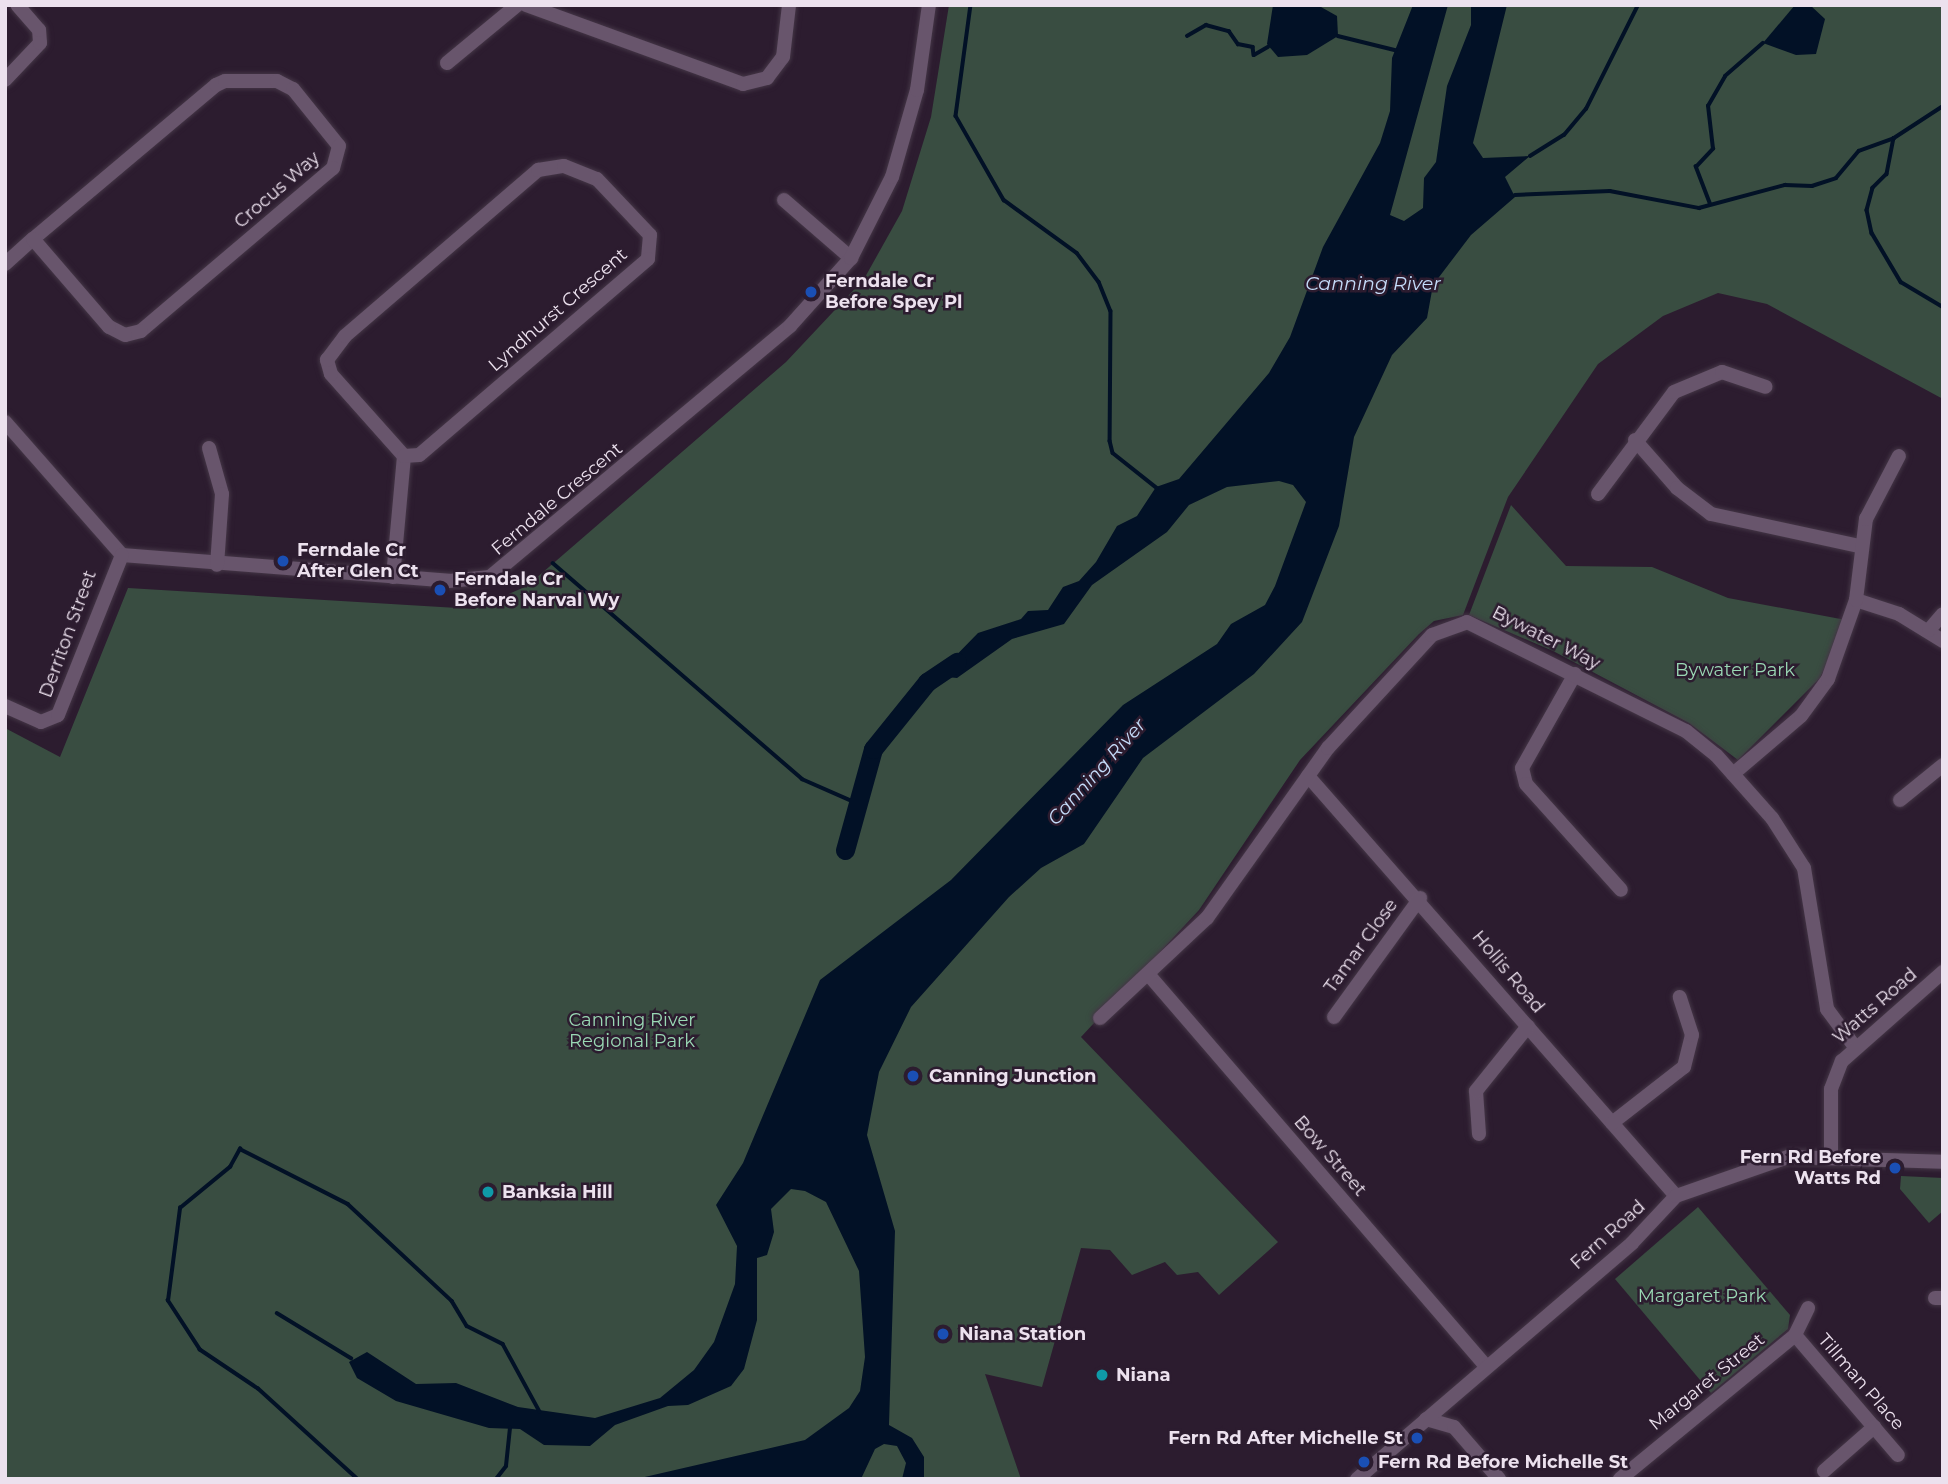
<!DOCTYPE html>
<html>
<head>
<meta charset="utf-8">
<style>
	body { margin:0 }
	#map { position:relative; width:1948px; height:1484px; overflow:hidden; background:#2c1c2f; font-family:Montserrat,sans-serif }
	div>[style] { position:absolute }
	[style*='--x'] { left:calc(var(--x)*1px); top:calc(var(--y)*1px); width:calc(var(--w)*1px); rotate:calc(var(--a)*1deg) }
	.green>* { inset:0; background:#394d41 }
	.water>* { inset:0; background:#021126 }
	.stream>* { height:3.5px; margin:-1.75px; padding:0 1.75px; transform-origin:1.75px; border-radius:1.75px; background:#021126 }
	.river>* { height:19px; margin:-9.5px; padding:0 9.5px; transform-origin:9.5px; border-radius:9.5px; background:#021126 }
	.roads { filter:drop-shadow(0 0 2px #443646) drop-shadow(0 0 2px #443646) }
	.minor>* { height:14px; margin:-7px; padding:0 7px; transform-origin:7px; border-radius:7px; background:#68556c }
	.dots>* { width:19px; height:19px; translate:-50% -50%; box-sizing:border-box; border:4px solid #2c1c2f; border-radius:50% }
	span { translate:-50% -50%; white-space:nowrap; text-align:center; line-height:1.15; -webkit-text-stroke:5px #2c1c2f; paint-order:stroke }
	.street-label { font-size:18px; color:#ece1ee }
	.poi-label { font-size:18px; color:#ece1ee; font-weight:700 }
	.left { translate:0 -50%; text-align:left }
	.right { translate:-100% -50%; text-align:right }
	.park-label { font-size:18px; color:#9ad8b4 }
	.water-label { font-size:19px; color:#c4dbf9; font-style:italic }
	.frame { position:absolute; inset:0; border:7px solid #ece1ee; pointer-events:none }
</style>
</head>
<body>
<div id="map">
	<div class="green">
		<i style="clip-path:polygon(949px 5px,1943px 5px,1943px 399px,1767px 304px,1718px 293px,1663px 316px,1598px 364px,1508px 497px,1463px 615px,1434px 621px,1419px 634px,1300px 760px,1199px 910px,1081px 1037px,1278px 1242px,1219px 1295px,1198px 1272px,1177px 1275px,1165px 1262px,1132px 1275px,1110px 1250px,1081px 1248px,1042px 1387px,985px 1374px,1021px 1479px,5px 1479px,5px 728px,60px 757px,128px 588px,474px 609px,527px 586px,786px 362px,864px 279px,902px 211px,931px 117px)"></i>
		<i style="clip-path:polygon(1511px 505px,1566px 566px,1652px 567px,1728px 598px,1846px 620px,1820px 678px,1738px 760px,1689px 723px,1553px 651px,1469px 615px)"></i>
		<i style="clip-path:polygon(1901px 1176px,1943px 1178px,1943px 1211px,1929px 1223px,1900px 1189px)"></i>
		<i style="clip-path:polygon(1698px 1207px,1790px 1315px,1788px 1329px,1711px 1393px,1615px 1279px)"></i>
	</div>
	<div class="water">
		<i style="clip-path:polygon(1273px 5px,1321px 7px,1337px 16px,1338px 36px,1307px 55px,1278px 57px,1267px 44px)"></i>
		<i style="clip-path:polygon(1413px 5px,1448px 5px,1390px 215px,1404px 221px,1423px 208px,1424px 178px,1436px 162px,1447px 86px,1471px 25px,1471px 5px,1507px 5px,1473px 143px,1483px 158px,1530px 156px,1505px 177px,1515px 197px,1471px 235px,1433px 285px,1427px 318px,1392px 355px,1354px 437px,1339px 526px,1302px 622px,1254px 674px,1143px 758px,1084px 844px,1041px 868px,1009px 897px,911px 1007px,879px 1072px,867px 1135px,895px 1231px,889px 1425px,912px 1438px,924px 1457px,924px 1479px,902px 1479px,906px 1463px,897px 1446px,884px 1444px,875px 1449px,861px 1479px,636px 1479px,805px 1440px,849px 1408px,860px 1391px,865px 1357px,859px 1271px,826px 1202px,805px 1191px,791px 1189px,771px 1209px,774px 1232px,767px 1255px,757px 1258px,757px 1320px,744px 1369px,731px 1386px,688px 1405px,668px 1406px,615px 1425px,590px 1446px,544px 1445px,520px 1429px,489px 1428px,396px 1401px,357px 1378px,349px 1362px,367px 1352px,416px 1384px,456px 1383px,518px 1407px,595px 1418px,660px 1398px,694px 1370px,714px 1342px,735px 1284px,737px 1246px,716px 1205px,743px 1163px,820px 980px,951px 880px,1123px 705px,1217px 644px,1231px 624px,1265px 605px,1275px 586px,1306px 502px,1293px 485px,1279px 481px,1227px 487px,1189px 505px,1167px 532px,1092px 585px,1064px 624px,1012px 639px,957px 678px,936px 676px,978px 633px,1021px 619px,1028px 611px,1048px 610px,1063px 587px,1079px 581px,1096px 562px,1117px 526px,1137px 516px,1156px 487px,1179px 479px,1269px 373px,1290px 337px,1323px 247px,1380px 143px,1390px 111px,1392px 58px)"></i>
		<i style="clip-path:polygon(1795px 5px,1810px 5px,1825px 19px,1816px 54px,1796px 55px,1763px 43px)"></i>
	</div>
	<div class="stream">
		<i style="--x:971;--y:5;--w:112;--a:97.7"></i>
		<i style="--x:956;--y:116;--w:97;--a:60.3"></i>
		<i style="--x:1004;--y:200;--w:90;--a:36"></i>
		<i style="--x:1077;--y:253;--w:36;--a:53"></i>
		<i style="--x:1099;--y:282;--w:31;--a:68"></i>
		<i style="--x:1111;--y:311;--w:130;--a:90.4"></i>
		<i style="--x:1110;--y:441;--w:12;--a:76"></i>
		<i style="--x:1113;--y:453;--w:56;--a:38.5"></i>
		<i style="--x:1187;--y:36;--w:22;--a:-30"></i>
		<i style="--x:1206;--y:25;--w:24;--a:15"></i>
		<i style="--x:1229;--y:31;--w:16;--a:55"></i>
		<i style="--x:1238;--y:44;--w:15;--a:11"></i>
		<i style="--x:1253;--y:47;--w:8;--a:83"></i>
		<i style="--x:1254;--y:55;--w:16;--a:-30"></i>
		<i style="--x:1338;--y:36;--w:59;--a:13.8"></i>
		<i style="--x:1894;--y:138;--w:37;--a:101"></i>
		<i style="--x:1887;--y:174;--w:20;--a:135"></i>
		<i style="--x:1873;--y:188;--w:23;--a:105"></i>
		<i style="--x:1867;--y:210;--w:24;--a:78"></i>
		<i style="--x:1872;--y:233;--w:57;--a:59.4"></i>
		<i style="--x:1901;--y:282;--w:49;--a:30.8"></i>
		<i style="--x:1530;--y:156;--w:40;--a:-32"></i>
		<i style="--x:1564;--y:135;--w:34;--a:-50"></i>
		<i style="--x:1586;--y:109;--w:116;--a:-63.4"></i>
		<i style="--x:1515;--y:195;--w:95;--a:-2.4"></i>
		<i style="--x:1610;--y:191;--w:91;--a:10.8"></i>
		<i style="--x:1699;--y:208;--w:89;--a:-15"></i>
		<i style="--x:1785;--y:185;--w:27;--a:2"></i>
		<i style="--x:1812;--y:186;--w:25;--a:-18"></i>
		<i style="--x:1836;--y:178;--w:35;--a:-50"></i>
		<i style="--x:1859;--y:151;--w:37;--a:-20"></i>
		<i style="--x:1894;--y:138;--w:59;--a:-33.1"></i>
		<i style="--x:1710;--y:204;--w:40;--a:-111"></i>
		<i style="--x:1696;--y:167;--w:25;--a:-47"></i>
		<i style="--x:1713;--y:149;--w:43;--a:-96.6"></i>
		<i style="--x:1708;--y:106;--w:34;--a:-60"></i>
		<i style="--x:1725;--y:76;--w:50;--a:-41"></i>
		<i style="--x:553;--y:563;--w:330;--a:40.9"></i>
		<i style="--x:802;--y:779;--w:62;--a:23.7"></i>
		<i style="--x:277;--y:1313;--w:87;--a:31.3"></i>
		<i style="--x:357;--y:1479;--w:134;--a:-137.7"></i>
		<i style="--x:258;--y:1389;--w:70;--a:-146.1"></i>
		<i style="--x:200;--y:1350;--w:59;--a:-123.1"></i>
		<i style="--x:168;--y:1301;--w:94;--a:-82.6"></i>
		<i style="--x:180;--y:1208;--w:65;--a:-39.4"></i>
		<i style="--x:230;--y:1167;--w:21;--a:-61"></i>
		<i style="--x:240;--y:1149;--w:121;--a:27"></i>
		<i style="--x:348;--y:1204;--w:142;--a:43"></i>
		<i style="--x:452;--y:1301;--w:29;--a:59"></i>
		<i style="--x:467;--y:1326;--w:40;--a:26.6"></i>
		<i style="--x:503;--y:1344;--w:77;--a:61.4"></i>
		<i style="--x:496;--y:1479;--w:16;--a:-52"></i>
		<i style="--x:506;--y:1466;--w:38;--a:-84"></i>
	</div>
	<div class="river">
		<i style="--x:845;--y:850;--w:105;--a:-74.5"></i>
		<i style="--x:873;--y:749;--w:86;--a:-51.1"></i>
		<i style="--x:927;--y:682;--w:36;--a:-34"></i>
	</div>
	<div class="roads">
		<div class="minor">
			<i style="--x:526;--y:5;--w:231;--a:20"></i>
			<i style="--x:743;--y:84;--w:25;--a:-14"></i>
			<i style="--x:767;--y:78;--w:26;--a:-53"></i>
			<i style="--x:783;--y:57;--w:52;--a:-83.4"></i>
			<i style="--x:447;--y:63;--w:91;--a:-39.6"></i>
			<i style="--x:5;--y:80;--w:51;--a:-46.6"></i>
			<i style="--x:40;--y:43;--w:13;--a:-94"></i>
			<i style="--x:39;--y:30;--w:33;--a:-131"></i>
			<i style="--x:784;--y:200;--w:89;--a:40.9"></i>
			<i style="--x:5;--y:264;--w:38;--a:-42"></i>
			<i style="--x:33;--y:239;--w:239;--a:-40.1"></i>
			<i style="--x:216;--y:85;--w:10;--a:-24"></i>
			<i style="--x:225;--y:81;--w:52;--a:0"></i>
			<i style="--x:277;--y:81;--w:18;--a:27"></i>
			<i style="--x:293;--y:89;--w:73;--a:51.1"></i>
			<i style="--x:339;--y:146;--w:23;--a:105"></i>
			<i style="--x:333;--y:168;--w:252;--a:139.7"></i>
			<i style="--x:141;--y:331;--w:16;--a:166"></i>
			<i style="--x:125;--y:335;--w:18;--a:-153"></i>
			<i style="--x:109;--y:327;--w:116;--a:-130.8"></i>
			<i style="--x:5;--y:422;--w:177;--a:48.7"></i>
			<i style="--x:122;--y:555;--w:328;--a:4.5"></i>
			<i style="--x:449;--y:581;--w:41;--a:-5.6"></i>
			<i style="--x:490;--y:577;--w:391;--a:-39.9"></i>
			<i style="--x:790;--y:326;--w:91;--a:-48.1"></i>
			<i style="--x:851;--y:258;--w:91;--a:-63.2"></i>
			<i style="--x:892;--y:177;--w:91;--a:-74"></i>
			<i style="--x:917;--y:90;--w:86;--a:-82"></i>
			<i style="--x:1635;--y:440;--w:64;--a:48.8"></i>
			<i style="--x:1677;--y:488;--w:43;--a:37.4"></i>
			<i style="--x:1711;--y:514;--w:151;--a:12.2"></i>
			<i style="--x:209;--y:448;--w:48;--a:74.2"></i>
			<i style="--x:222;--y:494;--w:71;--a:94"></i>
			<i style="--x:1598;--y:494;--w:127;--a:-53.3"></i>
			<i style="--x:1674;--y:392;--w:52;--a:-22.6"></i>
			<i style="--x:1722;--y:372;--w:46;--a:18.8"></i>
			<i style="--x:393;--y:577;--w:121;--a:-84.8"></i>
			<i style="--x:404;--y:456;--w:110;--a:-131.7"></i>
			<i style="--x:331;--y:374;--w:15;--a:-106"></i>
			<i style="--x:327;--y:360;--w:30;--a:-53"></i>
			<i style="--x:345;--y:336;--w:255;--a:-40.7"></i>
			<i style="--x:538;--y:170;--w:26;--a:-9"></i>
			<i style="--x:564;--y:166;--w:35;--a:22"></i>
			<i style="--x:597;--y:179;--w:77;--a:46.6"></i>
			<i style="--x:650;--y:235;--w:24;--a:95"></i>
			<i style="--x:648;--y:259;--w:301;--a:139.4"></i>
			<i style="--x:419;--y:455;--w:15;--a:176"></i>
			<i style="--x:1856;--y:600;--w:45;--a:18"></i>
			<i style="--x:1899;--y:614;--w:52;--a:31.5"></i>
			<i style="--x:1929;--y:630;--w:21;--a:-49"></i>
			<i style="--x:1575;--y:674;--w:108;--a:119.4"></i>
			<i style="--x:1522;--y:768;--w:16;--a:76"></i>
			<i style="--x:1526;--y:784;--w:142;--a:48.1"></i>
			<i style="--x:5;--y:706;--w:39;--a:24"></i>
			<i style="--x:41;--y:722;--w:18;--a:-22"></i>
			<i style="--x:58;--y:715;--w:172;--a:-68.2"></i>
			<i style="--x:1733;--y:774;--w:89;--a:-40.5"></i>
			<i style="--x:1801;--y:716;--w:46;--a:-53.9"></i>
			<i style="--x:1828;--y:679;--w:84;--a:-70.5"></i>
			<i style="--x:1856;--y:600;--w:82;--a:-83"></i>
			<i style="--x:1866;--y:519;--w:71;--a:-62.4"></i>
			<i style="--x:1308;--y:776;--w:558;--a:48.78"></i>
			<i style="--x:1900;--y:800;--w:55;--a:-39.1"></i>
			<i style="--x:1148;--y:974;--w:515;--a:49.25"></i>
			<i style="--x:1334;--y:1017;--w:147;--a:-54.1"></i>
			<i style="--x:1100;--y:1018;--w:146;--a:-43.1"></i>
			<i style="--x:1207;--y:918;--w:209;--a:-54.6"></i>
			<i style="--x:1328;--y:748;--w:154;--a:-47.4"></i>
			<i style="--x:1432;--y:635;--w:37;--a:-20"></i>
			<i style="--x:1467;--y:622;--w:245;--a:26.5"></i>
			<i style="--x:1686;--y:731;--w:38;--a:39"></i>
			<i style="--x:1716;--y:755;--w:84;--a:48.4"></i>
			<i style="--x:1772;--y:818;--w:59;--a:57.4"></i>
			<i style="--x:1804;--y:868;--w:143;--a:80.7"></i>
			<i style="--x:1827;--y:1009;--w:47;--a:53.6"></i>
			<i style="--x:1612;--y:1123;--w:91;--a:-37.9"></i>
			<i style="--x:1684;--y:1067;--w:33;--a:-76"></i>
			<i style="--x:1692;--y:1035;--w:40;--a:-108"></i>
			<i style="--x:1479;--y:1134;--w:43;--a:-94"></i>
			<i style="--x:1476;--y:1091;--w:83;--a:-51.3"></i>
			<i style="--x:1831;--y:1155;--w:66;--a:-90"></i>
			<i style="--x:1831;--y:1089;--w:30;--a:-69"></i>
			<i style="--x:1842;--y:1061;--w:135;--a:-41.4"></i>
			<i style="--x:1935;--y:1298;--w:8;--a:0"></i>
			<i style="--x:1795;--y:1335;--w:158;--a:49.4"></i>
			<i style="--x:1426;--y:1419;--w:29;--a:16"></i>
			<i style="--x:1454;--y:1427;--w:69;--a:49.1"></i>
			<i style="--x:1824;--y:1471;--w:67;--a:-41.3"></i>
			<i style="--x:1357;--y:1479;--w:362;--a:-40.6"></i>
			<i style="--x:1632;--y:1243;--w:64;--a:-46.9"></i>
			<i style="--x:1676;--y:1196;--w:119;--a:-19.2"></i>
			<i style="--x:1788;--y:1157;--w:155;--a:1.8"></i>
			<i style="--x:1620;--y:1479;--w:227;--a:-39.4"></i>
			<i style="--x:1795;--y:1335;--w:30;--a:-64"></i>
		</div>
	</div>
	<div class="dots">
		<i style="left:811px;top:292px;background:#1a4fb4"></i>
		<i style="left:283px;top:561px;background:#1a4fb4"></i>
		<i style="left:440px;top:590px;background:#1a4fb4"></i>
		<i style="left:913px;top:1076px;background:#1a4fb4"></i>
		<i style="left:1895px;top:1168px;background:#1a4fb4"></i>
		<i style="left:488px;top:1192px;background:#0f9aa8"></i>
		<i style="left:943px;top:1334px;background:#1a4fb4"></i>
		<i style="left:1102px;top:1375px;background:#0f9aa8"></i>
		<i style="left:1417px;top:1438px;background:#1a4fb4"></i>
		<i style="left:1364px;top:1462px;background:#1a4fb4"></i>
	</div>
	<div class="street-label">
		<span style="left:277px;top:190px;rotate:-41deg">Crocus Way</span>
		<span style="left:558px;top:310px;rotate:-41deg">Lyndhurst Crescent</span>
		<span style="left:557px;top:499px;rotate:-40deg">Ferndale Crescent</span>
		<span style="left:68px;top:634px;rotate:-70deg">Derriton Street</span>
		<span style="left:1546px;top:638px;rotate:27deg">Bywater Way</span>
		<span style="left:1361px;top:946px;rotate:-54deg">Tamar Close</span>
		<span style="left:1508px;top:972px;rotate:50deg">Hollis Road</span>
		<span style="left:1875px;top:1006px;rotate:-41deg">Watts Road</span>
		<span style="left:1330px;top:1156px;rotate:49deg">Bow Street</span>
		<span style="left:1608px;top:1235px;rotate:-42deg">Fern Road</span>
		<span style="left:1707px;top:1382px;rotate:-39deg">Margaret Street</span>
		<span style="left:1861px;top:1382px;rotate:49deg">Tillman Place</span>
	</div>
	<div class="poi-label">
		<span class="left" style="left:825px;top:292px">Ferndale Cr<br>Before Spey Pl</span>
		<span class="left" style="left:297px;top:561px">Ferndale Cr<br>After Glen Ct</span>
		<span class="left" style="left:454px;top:590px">Ferndale Cr<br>Before Narval Wy</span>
		<span class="left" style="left:929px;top:1076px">Canning Junction</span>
		<span class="right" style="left:1881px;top:1168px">Fern Rd Before<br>Watts Rd</span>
		<span class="left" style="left:502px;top:1192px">Banksia Hill</span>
		<span class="left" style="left:959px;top:1334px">Niana Station</span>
		<span class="left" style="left:1116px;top:1375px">Niana</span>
		<span class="right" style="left:1403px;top:1438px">Fern Rd After Michelle St</span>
		<span class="left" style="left:1378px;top:1462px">Fern Rd Before Michelle St</span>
	</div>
	<div class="park-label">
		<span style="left:1735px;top:670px">Bywater Park</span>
		<span style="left:632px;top:1031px">Canning River<br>Regional Park</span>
		<span style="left:1702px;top:1296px">Margaret Park</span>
	</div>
	<div class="water-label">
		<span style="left:1373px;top:284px">Canning River</span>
		<span style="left:1097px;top:772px;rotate:-48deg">Canning River</span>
	</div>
	<div class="frame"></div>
</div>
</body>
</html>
